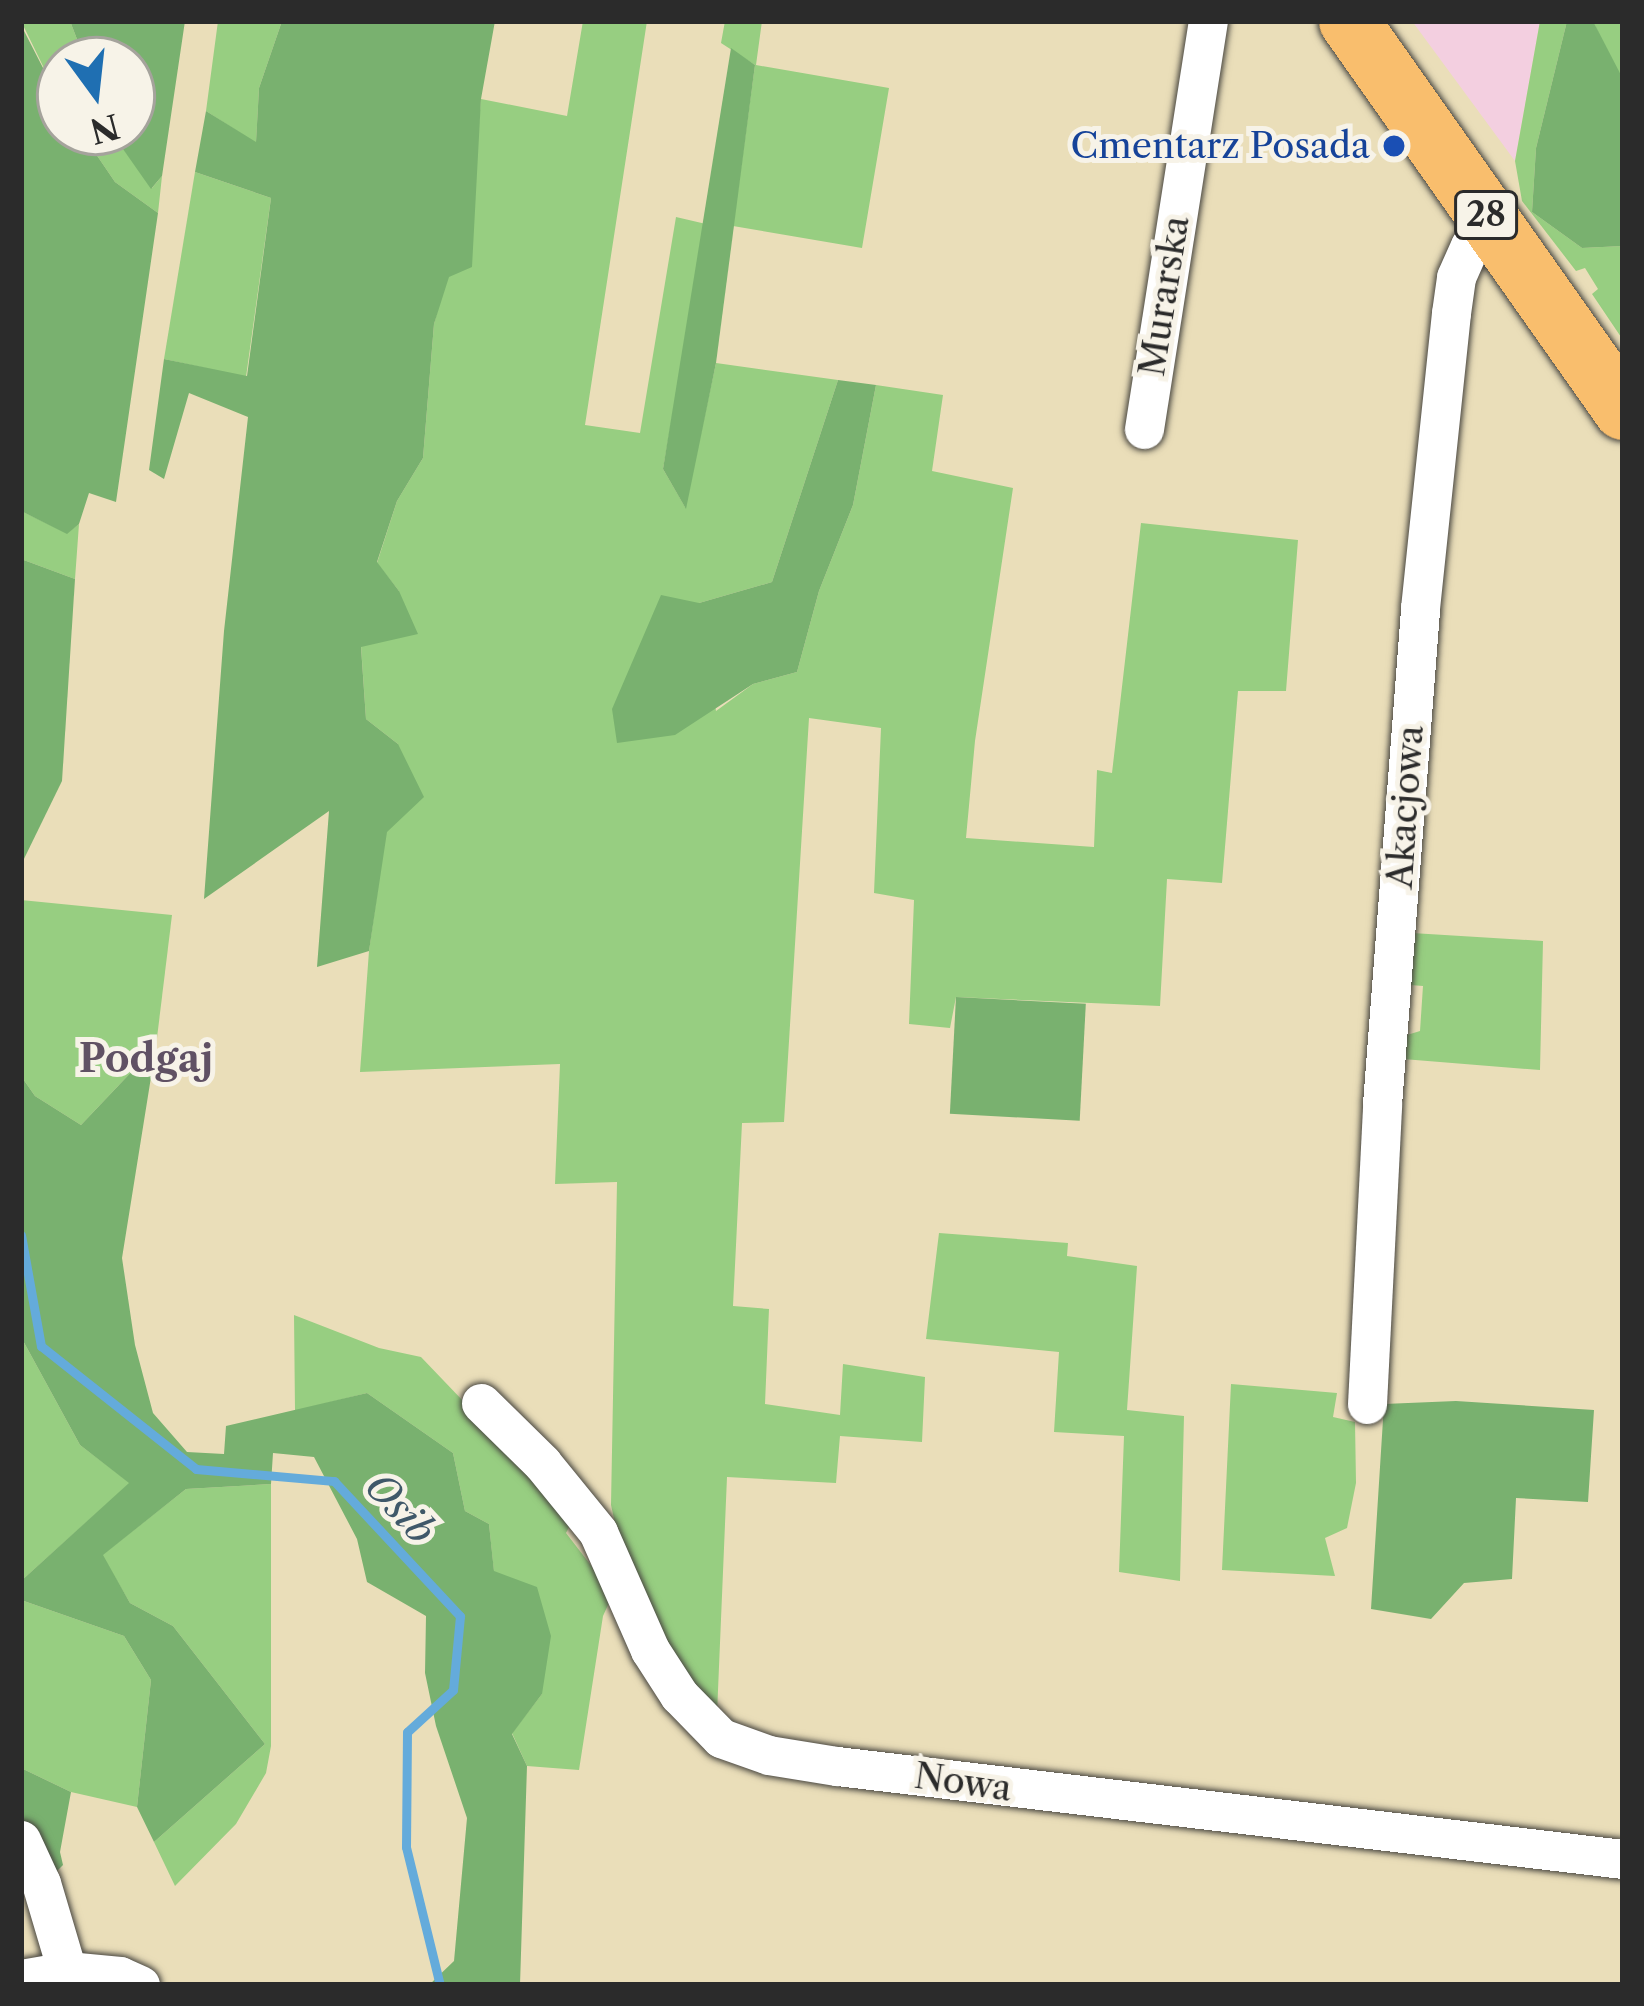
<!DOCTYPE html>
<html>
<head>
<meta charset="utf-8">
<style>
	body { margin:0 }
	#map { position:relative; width:1644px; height:2006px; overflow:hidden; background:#eadeb9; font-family:"Libre Caslon Text",serif }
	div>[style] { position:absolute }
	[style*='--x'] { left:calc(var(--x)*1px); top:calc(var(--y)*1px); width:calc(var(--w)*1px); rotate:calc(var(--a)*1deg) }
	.built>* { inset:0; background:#f3cfe0 }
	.green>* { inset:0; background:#97ce81 }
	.forest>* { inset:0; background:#79b16f; transform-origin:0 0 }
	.stream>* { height:9px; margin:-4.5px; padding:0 4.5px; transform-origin:4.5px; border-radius:4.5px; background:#64abdb }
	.roads { filter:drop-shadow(0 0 3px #484640) drop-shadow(0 0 3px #484640) }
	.street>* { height:39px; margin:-19.5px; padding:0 19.5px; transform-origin:19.5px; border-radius:19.5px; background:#fff }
	.primary>* { height:60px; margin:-30px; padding:0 30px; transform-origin:30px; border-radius:30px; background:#f9be6d }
	.dots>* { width:33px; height:33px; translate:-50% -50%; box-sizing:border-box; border:6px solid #f7f3e8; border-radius:50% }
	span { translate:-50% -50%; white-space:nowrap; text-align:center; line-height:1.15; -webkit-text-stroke:10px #f7f3e8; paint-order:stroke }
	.shield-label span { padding:3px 9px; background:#f7f3e8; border:3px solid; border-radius:9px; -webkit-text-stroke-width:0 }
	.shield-label { font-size:33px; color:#2b2b2b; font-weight:700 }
	.transit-label { font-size:36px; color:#164399 }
	.right { translate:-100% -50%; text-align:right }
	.street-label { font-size:36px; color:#2b2b2b }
	.neighbourhood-label { font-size:39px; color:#605164; font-weight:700 }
	.water-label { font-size:39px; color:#3f5869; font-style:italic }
	.frame { position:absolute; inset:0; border:24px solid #2b2b2b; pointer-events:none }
	.north { position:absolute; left:36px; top:36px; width:120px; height:120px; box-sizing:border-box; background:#f7f3e8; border:3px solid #a5a39c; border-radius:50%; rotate:165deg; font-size:33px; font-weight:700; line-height:48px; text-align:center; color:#2b2b2b }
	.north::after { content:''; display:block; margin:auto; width:42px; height:54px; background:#1f6fb2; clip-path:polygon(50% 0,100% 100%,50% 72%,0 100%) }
</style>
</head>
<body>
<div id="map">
	<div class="built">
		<i style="clip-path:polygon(1412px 21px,1540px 21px,1515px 161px)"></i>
	</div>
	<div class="green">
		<i style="clip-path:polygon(21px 21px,70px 21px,85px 60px,60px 60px,60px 101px)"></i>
		<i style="clip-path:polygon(218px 21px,282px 21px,259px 88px,256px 143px,206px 111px)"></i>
		<i style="clip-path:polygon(583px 21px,647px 21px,585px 425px,640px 433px,676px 217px,706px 224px,663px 469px,685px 507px,716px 363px,838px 380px,772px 582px,699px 603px,716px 711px,753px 684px,797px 672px,819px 591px,853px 505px,876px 385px,943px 395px,932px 471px,1013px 488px,975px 741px,966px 838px,1094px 847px,1097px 770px,1112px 773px,1141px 523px,1298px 540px,1286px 691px,1238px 691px,1222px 883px,1167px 879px,1160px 1006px,956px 997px,950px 1028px,909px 1024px,914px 900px,874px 893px,881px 728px,809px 718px,784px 1122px,742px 1123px,733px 1306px,769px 1309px,765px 1404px,840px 1415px,843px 1364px,925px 1377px,922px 1442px,840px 1436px,836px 1483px,727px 1477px,717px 1714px,689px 1688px,623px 1559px,611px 1505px,617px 1182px,555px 1184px,560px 1064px,360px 1072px,369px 951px,398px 744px,366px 719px,361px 646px,399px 591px,377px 563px,397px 501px,423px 458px,434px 324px,475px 170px,481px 99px,567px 116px)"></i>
		<i style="clip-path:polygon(725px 21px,762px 21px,756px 65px,889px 88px,862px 248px,733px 226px,755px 65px,721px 43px)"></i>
		<i style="clip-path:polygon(1540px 21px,1567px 21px,1536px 148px,1532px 212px,1582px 248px,1623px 246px,1623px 340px,1592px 294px,1598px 289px,1585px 268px,1576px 271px,1522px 201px,1515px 161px)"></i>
		<i style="clip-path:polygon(1593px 21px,1623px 21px,1623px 79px,1614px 67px)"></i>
		<i style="clip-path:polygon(81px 132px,111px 132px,152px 188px,162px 176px,158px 213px,115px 182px)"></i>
		<i style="clip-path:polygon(195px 172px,271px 198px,246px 377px,164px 359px)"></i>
		<i style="clip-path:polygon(21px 511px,67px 533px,79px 524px,75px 579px,21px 559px)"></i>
		<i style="clip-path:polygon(21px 900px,172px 915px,156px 1046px,81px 1125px,35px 1096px,21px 1076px)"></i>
		<i style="clip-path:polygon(1412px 933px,1543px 941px,1540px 1070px,1403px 1059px,1407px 1035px,1420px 1031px,1423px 986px,1410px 985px)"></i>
		<i style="clip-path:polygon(939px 1233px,1068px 1243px,1067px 1256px,1137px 1266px,1127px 1410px,1184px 1416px,1180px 1581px,1119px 1572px,1124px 1436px,1054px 1432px,1059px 1352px,926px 1339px)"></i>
		<i style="clip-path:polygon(294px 1315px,379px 1348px,421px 1357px,574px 1517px,566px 1533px,613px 1594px,603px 1616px,579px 1770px,527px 1766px,512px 1733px,542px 1694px,494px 1572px,489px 1524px,465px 1511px,453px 1453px,367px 1393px,295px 1411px)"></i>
		<i style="clip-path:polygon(21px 1337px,80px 1445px,130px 1483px,21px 1581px)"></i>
		<i style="clip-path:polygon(1231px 1384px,1337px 1393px,1333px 1417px,1355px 1422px,1356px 1483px,1347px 1528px,1325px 1538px,1335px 1576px,1222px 1570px)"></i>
		<i style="clip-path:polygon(271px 1484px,271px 1746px,266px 1773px,236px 1824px,175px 1886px,154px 1842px,265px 1744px,173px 1626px,130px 1603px,102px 1555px,186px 1489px)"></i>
		<i style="clip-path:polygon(21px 1600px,124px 1636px,151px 1680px,137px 1807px,71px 1792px,21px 1768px)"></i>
	</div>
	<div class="forest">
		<i style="clip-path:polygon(70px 21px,185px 21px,162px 176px,151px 189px,111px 132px,132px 132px,132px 60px,85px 60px)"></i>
		<i style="clip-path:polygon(282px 21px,495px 21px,481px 99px,472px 267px,449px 277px,434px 324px,423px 458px,397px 501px,377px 562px,399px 591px,418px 634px,361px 647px,366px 719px,398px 744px,424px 797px,387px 832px,369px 951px,317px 967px,329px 811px,204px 899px,224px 631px,248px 417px,189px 393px,164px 479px,149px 470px,164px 359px,247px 376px,271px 198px,195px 172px,206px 111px,256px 142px,259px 88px)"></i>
		<i style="clip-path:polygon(1567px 21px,1593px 21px,1623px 79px,1623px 246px,1582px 248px,1532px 212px,1536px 148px)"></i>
		<i style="clip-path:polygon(21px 25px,60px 101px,60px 132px,81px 132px,115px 182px,158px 213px,116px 502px,89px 493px,79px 524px,67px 534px,21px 511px)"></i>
		<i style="clip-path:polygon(731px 48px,755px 65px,716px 363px,686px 509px,663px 469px)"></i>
		<i style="clip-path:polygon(838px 380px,876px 385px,853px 505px,819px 591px,797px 672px,753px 684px,675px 735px,617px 743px,612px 709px,661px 595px,699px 603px,772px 582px)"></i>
		<i style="clip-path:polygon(21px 559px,75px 579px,62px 781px,21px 865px)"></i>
		<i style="left:956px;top:997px;width:130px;height:117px;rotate:3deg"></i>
		<i style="clip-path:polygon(156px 1046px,122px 1258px,135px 1345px,153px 1413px,187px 1452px,224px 1454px,226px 1426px,367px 1393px,453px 1453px,465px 1511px,489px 1524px,494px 1571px,537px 1587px,551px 1636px,542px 1694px,512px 1734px,527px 1766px,520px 1985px,429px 1985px,454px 1961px,467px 1818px,436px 1726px,425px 1673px,426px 1616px,367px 1582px,357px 1539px,314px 1457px,273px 1453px,271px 1484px,186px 1489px,103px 1555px,130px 1603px,173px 1626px,265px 1744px,154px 1842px,137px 1807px,151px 1680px,124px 1636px,21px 1600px,21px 1581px,129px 1483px,80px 1445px,21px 1337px,21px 1076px,35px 1096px,81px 1125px)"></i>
		<i style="clip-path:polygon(1456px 1401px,1594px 1410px,1588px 1502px,1516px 1498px,1512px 1579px,1464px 1583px,1431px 1619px,1371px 1609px,1384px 1404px)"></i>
		<i style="clip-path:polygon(21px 1768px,71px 1792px,60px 1852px,63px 1865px,55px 1873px,21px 1817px)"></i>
	</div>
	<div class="stream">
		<i style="--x:21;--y:1235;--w:113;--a:79.8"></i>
		<i style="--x:41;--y:1346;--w:198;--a:38.4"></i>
		<i style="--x:196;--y:1469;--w:139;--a:5"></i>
		<i style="--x:334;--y:1481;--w:185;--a:47"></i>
		<i style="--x:460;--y:1616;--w:74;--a:95.4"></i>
		<i style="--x:453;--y:1690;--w:62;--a:137.6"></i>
		<i style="--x:407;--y:1732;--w:115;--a:90.5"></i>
		<i style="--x:406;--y:1847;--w:142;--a:76.2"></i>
	</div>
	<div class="roads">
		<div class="street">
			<i style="--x:1144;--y:429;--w:413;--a:-81.1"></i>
			<i style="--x:481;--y:1403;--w:86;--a:44.5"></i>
			<i style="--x:542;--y:1463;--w:89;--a:50.9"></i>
			<i style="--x:598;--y:1532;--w:129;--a:66.2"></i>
			<i style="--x:650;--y:1650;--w:54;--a:57.2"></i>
			<i style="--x:679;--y:1695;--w:60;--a:45.7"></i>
			<i style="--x:721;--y:1738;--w:51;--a:19.5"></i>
			<i style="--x:769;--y:1755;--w:69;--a:9.2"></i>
			<i style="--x:837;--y:1766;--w:791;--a:6.75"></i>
			<i style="--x:1367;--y:1404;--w:300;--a:-87.1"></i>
			<i style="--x:1382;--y:1104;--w:497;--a:-85.6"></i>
			<i style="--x:1420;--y:608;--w:297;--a:-84"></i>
			<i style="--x:1451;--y:313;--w:36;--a:-82"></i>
			<i style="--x:1456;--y:277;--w:34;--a:-66"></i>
			<i style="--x:1470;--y:246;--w:30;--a:-41"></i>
			<i style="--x:21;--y:1840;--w:47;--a:65.1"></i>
			<i style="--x:41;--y:1883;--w:92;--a:73.5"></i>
			<i style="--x:21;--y:1979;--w:47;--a:-9.9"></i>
			<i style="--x:67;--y:1971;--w:53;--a:5.4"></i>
			<i style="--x:120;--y:1976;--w:22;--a:24"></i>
		</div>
		<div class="primary">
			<i style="--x:1349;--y:21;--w:476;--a:54.8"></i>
		</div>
	</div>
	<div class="dots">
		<i style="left:1394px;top:146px;background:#1a4fb4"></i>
	</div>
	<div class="shield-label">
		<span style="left:1486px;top:215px">28</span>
	</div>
	<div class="transit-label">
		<span class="right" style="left:1370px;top:146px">Cmentarz Posada</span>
	</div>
	<div class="street-label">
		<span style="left:1164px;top:296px;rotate:-81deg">Murarska</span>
		<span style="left:1405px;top:807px;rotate:-86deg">Akacjowa</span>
		<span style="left:963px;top:1782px;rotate:8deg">Nowa</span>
	</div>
	<div class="neighbourhood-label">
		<span style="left:146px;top:1058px">Podgaj</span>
	</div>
	<div class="water-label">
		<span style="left:400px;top:1508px;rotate:47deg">Osib</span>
	</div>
	<div class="frame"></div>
	<div class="north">N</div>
</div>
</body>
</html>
